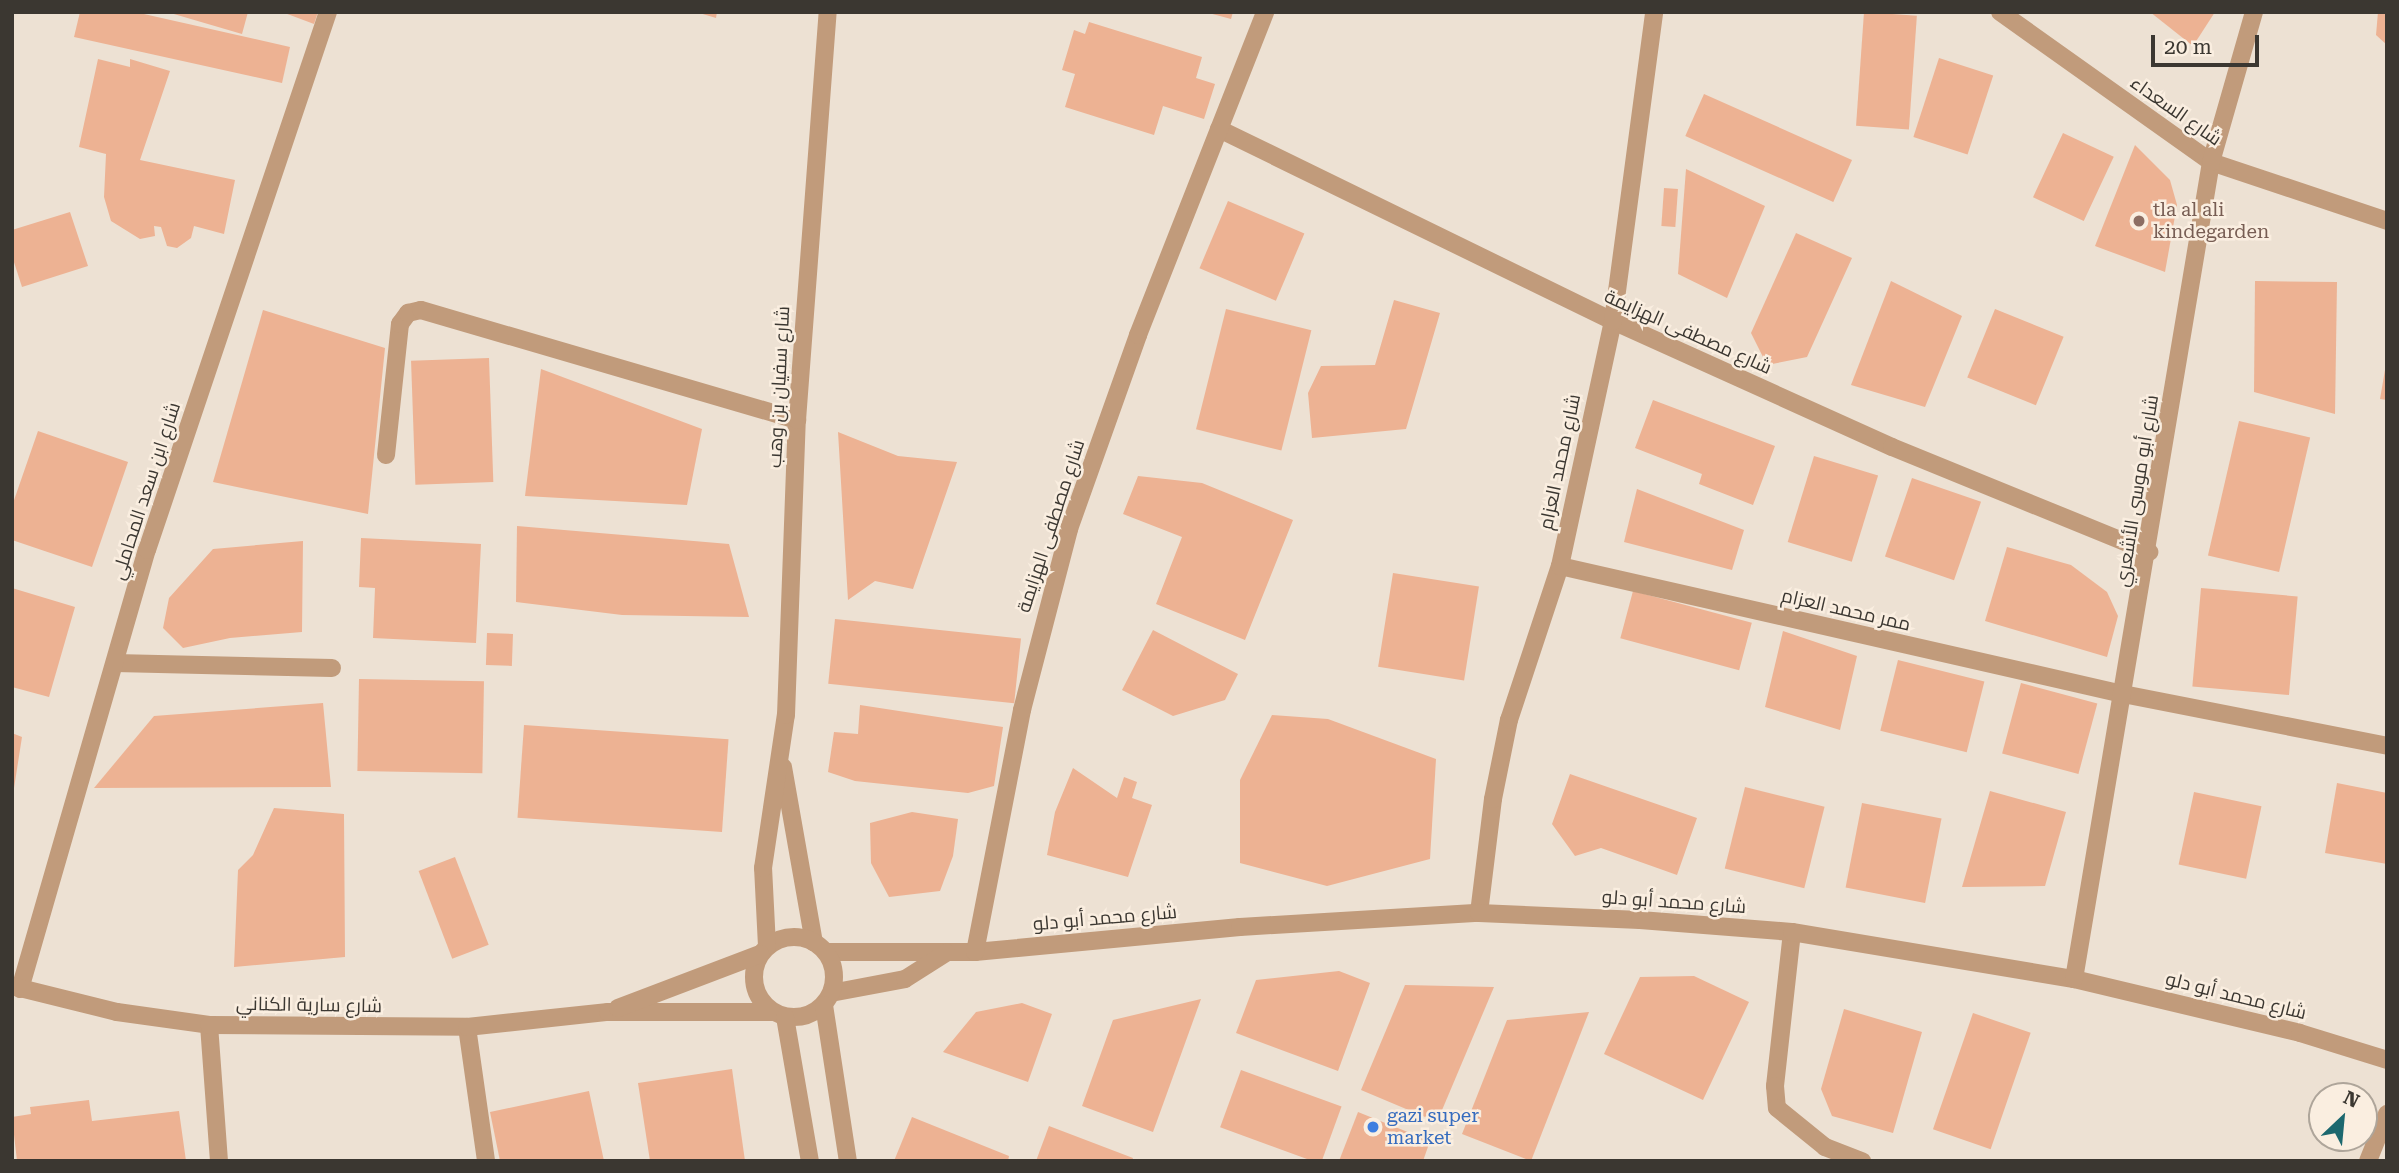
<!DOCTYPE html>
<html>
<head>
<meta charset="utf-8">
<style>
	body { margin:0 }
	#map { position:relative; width:2399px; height:1173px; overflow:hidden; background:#ede1d3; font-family:"Roboto Serif",Cairo,serif }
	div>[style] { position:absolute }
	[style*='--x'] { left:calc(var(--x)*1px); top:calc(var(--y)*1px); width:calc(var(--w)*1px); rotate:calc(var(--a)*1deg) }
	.building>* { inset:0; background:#edb293; transform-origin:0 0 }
	.service>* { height:18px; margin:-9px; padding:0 9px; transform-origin:9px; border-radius:9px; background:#c19b7b }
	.minor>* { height:18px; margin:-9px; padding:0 9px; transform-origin:9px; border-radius:9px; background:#c19b7b }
	.tertiary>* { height:18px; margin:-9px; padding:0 9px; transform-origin:9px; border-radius:9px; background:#c19b7b }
	.tertiary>.ring { margin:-9px; padding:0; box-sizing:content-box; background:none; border:18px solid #c19b7b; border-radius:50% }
	.dots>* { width:19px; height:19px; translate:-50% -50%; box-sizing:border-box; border:4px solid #faeee0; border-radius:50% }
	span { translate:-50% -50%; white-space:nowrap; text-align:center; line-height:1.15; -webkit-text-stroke:5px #faeee0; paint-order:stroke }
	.street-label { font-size:19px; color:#3b3731 }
	.education-label { font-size:19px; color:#785e54 }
	.left { translate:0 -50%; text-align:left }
	.shop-label { font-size:19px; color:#366cbe }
	.frame { position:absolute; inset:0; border:14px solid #3b3731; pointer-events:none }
	.north { position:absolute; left:2308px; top:1082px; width:70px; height:70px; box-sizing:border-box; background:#faeee0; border:2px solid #aea59a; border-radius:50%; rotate:26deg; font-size:19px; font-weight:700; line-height:28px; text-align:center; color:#3b3731 }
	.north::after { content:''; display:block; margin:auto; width:24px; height:32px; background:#1c686f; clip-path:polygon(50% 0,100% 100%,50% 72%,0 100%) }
	.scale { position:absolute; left:2151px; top:35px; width:108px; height:32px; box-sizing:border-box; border:4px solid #3b3731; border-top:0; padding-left:9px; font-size:21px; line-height:24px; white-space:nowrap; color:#3b3731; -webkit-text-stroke:5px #faeee0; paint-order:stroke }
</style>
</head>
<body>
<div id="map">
	<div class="building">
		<i style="clip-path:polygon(80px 12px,135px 12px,290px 47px,282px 83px,74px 37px)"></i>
		<i style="clip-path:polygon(167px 12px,248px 12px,242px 34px)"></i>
		<i style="clip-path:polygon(282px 12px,318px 12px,314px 24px)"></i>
		<i style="clip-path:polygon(696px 12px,717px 12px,716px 18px)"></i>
		<i style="clip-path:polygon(1205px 12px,1233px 12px,1231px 19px)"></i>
		<i style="left:1864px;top:12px;width:53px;height:114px;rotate:4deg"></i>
		<i style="clip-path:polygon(2150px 12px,2215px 12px,2193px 46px)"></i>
		<i style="clip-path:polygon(2378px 12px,2387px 12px,2387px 45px,2376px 35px)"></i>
		<i style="clip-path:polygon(1089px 22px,1202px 57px,1196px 78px,1215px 84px,1204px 119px,1163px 106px,1154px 135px,1065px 107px,1075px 74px,1062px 70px,1074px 30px,1085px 34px)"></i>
		<i style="left:1939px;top:58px;width:57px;height:83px;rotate:18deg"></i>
		<i style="clip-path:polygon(98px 59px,130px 67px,130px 59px,170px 71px,140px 160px,235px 180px,224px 234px,194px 226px,191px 238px,177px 248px,167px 246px,161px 227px,154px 226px,155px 236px,140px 239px,111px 221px,104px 197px,106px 154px,79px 147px)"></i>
		<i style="left:1704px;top:94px;width:162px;height:46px;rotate:24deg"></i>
		<i style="left:2063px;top:133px;width:56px;height:71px;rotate:25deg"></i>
		<i style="clip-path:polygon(2135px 145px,2170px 180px,2177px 205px,2165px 272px,2095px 246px)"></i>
		<i style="clip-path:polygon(1686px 169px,1765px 206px,1727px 298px,1678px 274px)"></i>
		<i style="left:1664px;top:188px;width:14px;height:38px;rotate:4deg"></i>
		<i style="left:1228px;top:201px;width:83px;height:73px;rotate:23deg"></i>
		<i style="clip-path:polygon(70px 212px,88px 266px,22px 287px,12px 256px,12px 230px)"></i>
		<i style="clip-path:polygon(1796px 233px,1852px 258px,1807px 357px,1767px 365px,1751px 333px)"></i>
		<i style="clip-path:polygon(1891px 281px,1962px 316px,1925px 407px,1851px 385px)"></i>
		<i style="clip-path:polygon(2255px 281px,2337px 282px,2335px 414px,2254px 392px)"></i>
		<i style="clip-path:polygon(1394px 300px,1440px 313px,1406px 429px,1312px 438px,1308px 393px,1321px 366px,1375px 365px)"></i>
		<i style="left:1226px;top:309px;width:88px;height:124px;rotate:14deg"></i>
		<i style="left:1995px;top:309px;width:74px;height:74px;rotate:22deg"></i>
		<i style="clip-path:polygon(263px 310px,385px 348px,368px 514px,213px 482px)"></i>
		<i style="left:489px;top:358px;width:124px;height:78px;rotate:88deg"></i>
		<i style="clip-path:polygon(541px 369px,702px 429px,687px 505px,525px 496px)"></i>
		<i style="clip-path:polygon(2385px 370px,2387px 370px,2387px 400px,2380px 399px)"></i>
		<i style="clip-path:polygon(1653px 400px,1775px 446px,1753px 505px,1699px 484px,1702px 474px,1635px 448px)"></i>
		<i style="left:2239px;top:421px;width:73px;height:138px;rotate:13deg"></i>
		<i style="clip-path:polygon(38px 431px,128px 462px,92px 567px,12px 540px,12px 506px)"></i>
		<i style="clip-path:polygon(838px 432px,898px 456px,957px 462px,913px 589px,875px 581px,848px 600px)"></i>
		<i style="left:1814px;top:456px;width:67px;height:90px;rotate:17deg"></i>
		<i style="clip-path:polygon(1138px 476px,1202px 483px,1293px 520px,1245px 640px,1156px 604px,1182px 537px,1123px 514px)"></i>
		<i style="left:1912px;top:478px;width:73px;height:83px;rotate:19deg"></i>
		<i style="clip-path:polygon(1637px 489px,1744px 530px,1732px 570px,1624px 542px)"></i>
		<i style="clip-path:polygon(517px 526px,729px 544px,749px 617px,622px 615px,516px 602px)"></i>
		<i style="clip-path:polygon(361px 538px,481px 544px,476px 643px,373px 638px,375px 588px,359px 587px)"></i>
		<i style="clip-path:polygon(303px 541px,302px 632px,230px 638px,183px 648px,163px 628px,169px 598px,213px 549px)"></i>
		<i style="clip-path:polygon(2007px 547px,2071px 565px,2107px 592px,2118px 616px,2107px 657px,1985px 621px)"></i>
		<i style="left:1393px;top:573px;width:87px;height:95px;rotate:9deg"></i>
		<i style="clip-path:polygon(12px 588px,75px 607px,49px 697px,12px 687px)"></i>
		<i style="left:2201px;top:588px;width:97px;height:99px;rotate:5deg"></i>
		<i style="left:1633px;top:591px;width:123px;height:49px;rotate:15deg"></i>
		<i style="left:835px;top:619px;width:187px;height:65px;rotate:6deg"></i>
		<i style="clip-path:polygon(1153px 630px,1238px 674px,1225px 700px,1173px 716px,1122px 690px)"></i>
		<i style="clip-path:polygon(1783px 631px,1857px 656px,1840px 730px,1765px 707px)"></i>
		<i style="left:487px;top:633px;width:26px;height:32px;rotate:2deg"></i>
		<i style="left:1898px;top:660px;width:89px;height:73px;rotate:14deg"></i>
		<i style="left:359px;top:679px;width:125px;height:92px;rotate:1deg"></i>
		<i style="left:2021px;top:683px;width:79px;height:73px;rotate:15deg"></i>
		<i style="clip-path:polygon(323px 703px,331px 787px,94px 788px,154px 716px)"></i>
		<i style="clip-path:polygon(860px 705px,1003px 727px,994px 786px,968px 793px,855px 781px,828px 772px,834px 732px,858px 734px)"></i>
		<i style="clip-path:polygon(1272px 715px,1328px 719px,1436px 759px,1430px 859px,1327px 886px,1240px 863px,1240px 780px)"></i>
		<i style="left:524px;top:725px;width:205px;height:93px;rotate:4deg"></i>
		<i style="clip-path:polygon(12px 733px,22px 737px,14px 788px,12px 787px)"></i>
		<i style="clip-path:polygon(1073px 768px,1117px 798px,1124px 777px,1137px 782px,1132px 798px,1152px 805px,1128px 877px,1047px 855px,1055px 812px)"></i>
		<i style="clip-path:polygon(1570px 774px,1697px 818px,1677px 875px,1601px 848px,1575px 856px,1552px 824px)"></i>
		<i style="clip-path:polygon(2337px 783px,2387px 793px,2387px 864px,2325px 853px)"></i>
		<i style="left:1745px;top:787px;width:82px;height:84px;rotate:14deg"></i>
		<i style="clip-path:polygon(1990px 791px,2066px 812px,2045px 886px,1962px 887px)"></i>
		<i style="left:2194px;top:792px;width:69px;height:74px;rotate:12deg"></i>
		<i style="left:1862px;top:803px;width:81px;height:86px;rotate:11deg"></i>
		<i style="clip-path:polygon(274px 808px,344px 814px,345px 957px,234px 967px,238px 870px,253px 855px)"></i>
		<i style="clip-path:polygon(912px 812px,958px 819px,953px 856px,940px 891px,889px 897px,871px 863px,870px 823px)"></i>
		<i style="left:455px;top:857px;width:94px;height:39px;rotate:69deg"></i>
		<i style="clip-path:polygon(1339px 971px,1370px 983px,1338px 1071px,1236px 1033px,1256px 980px)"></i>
		<i style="clip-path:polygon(1694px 976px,1749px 1002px,1703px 1100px,1604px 1054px,1640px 977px)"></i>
		<i style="clip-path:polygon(1405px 985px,1494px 987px,1437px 1122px,1361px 1090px)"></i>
		<i style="clip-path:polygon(1201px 999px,1153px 1132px,1082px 1106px,1113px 1020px)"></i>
		<i style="clip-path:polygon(1022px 1003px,1052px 1014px,1028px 1082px,943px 1052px,976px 1012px)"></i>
		<i style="clip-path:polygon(1844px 1009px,1922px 1032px,1893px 1133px,1832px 1116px,1821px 1089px)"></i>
		<i style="clip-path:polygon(1589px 1012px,1531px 1161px,1462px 1134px,1507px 1020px)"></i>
		<i style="left:1973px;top:1013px;width:61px;height:123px;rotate:19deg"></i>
		<i style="clip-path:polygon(732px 1069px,745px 1161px,650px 1161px,638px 1083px)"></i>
		<i style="left:1241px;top:1070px;width:107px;height:61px;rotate:20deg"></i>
		<i style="clip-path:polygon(589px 1091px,604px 1161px,500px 1161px,490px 1112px)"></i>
		<i style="clip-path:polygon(89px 1100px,92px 1121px,179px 1111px,186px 1161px,17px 1161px,12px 1117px,31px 1114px,30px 1107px)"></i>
		<i style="clip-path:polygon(1358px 1112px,1430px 1141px,1423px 1161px,1339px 1161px)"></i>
		<i style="clip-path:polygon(912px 1117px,1009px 1156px,1008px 1161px,894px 1161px)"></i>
		<i style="clip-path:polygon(1049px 1126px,1133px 1158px,1132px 1161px,1036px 1161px)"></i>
	</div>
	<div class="service">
		<i style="--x:209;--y:1025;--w:136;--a:85.8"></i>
	</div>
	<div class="minor">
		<i style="--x:2000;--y:12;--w:259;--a:35.4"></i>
		<i style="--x:2211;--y:162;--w:186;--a:18.5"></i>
		<i style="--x:1219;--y:129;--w:438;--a:26"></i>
		<i style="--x:1613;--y:321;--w:306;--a:24.3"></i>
		<i style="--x:1892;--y:447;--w:278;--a:22.2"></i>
		<i style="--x:386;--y:455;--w:132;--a:-83.9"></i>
		<i style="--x:400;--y:324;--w:14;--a:-54"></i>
		<i style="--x:408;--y:313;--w:13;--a:-13"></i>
		<i style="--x:421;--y:310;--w:392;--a:16.3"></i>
		<i style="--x:1560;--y:566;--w:577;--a:12.81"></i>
		<i style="--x:2123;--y:694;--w:269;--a:11.1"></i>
		<i style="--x:115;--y:663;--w:217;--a:1.3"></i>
		<i style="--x:1479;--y:913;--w:115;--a:-83"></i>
		<i style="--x:1493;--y:799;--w:81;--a:-78.6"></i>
		<i style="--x:1509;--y:720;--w:162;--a:-71.7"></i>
		<i style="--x:1560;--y:566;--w:251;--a:-77.8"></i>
		<i style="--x:1613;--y:321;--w:312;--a:-82.4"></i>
		<i style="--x:1792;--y:932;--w:155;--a:96.3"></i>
		<i style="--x:1775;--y:1086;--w:22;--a:85"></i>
		<i style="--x:1777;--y:1108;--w:62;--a:39.1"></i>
		<i style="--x:1825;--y:1147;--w:40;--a:21"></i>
		<i style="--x:826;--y:952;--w:149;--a:0"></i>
		<i style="--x:975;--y:952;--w:266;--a:-5.4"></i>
		<i style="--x:1240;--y:927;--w:239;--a:-3.4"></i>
		<i style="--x:1479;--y:913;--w:161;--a:2.5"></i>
		<i style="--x:1640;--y:920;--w:152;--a:4.5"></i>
		<i style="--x:1792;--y:932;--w:286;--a:9.5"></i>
		<i style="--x:2074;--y:979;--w:232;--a:13.4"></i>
		<i style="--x:2300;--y:1033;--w:91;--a:17.2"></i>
		<i style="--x:975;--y:952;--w:247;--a:-79"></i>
		<i style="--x:1022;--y:710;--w:187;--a:-75.4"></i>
		<i style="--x:1069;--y:529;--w:206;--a:-70.4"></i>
		<i style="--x:1138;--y:335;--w:347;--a:-68.5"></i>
		<i style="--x:2074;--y:979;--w:828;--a:-80.48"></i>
		<i style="--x:2211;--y:162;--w:156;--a:-74"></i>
		<i style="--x:20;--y:989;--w:457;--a:-73.9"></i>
		<i style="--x:147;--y:550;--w:568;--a:-71.41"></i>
		<i style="--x:831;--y:993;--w:75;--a:-10.7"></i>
		<i style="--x:905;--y:979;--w:49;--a:-32.4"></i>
		<i style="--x:467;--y:1027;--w:135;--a:81.9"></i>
		<i style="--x:2368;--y:1161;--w:51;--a:-68"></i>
	</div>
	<div class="tertiary">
		<i style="--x:783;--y:767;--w:178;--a:80"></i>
		<i class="ring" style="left:754px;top:937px;width:62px;height:62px"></i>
		<i style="--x:767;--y:946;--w:78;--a:-92.9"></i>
		<i style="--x:763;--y:868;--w:155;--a:-81.5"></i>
		<i style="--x:786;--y:715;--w:295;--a:-87.9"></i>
		<i style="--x:797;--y:420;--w:409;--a:-85.7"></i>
		<i style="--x:12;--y:986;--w:108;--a:13.9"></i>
		<i style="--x:117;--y:1012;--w:93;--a:8"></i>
		<i style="--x:209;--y:1025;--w:258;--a:0.4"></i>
		<i style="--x:467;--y:1027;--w:142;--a:-6.1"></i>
		<i style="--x:608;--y:1012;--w:164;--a:0"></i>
		<i style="--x:824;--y:1005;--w:158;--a:81.3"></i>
		<i style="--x:618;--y:1008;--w:152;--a:-20.8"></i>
		<i style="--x:785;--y:1017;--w:146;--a:80.2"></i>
	</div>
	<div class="dots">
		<i style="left:2139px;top:221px;background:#8d6e63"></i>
		<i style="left:1373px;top:1127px;background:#3f7fe0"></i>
	</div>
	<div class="street-label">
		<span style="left:2176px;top:111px;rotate:35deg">شارع السعداء</span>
		<span style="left:1688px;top:332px;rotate:24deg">شارع مصطفى الهزايمة</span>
		<span style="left:779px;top:387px;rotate:-87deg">شارع سفيان بن وهب</span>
		<span style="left:1560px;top:462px;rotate:-78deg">شارع محمد العزام</span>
		<span style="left:146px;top:491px;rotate:-72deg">شارع ابن سعد المحاملي</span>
		<span style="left:2137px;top:491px;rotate:-81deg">شارع أبو موسى الأشعري</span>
		<span style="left:1051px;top:526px;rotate:-72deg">شارع مصطفى الهزايمة</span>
		<span style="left:1846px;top:610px;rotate:13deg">ممر محمد العزام</span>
		<span style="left:1674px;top:902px;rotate:4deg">شارع محمد أبو دلو</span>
		<span style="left:1105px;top:918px;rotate:-5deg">شارع محمد أبو دلو</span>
		<span style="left:2236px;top:996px;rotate:14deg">شارع محمد أبو دلو</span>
		<span style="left:309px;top:1005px;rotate:1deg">شارع سارية الكناني</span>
	</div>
	<div class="education-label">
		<span class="left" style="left:2153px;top:221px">tla al ali<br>kindegarden</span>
	</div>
	<div class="shop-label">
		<span class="left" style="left:1387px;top:1127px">gazi super<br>market</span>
	</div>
	<div class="frame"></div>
	<div class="north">N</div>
	<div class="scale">20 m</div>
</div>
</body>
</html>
